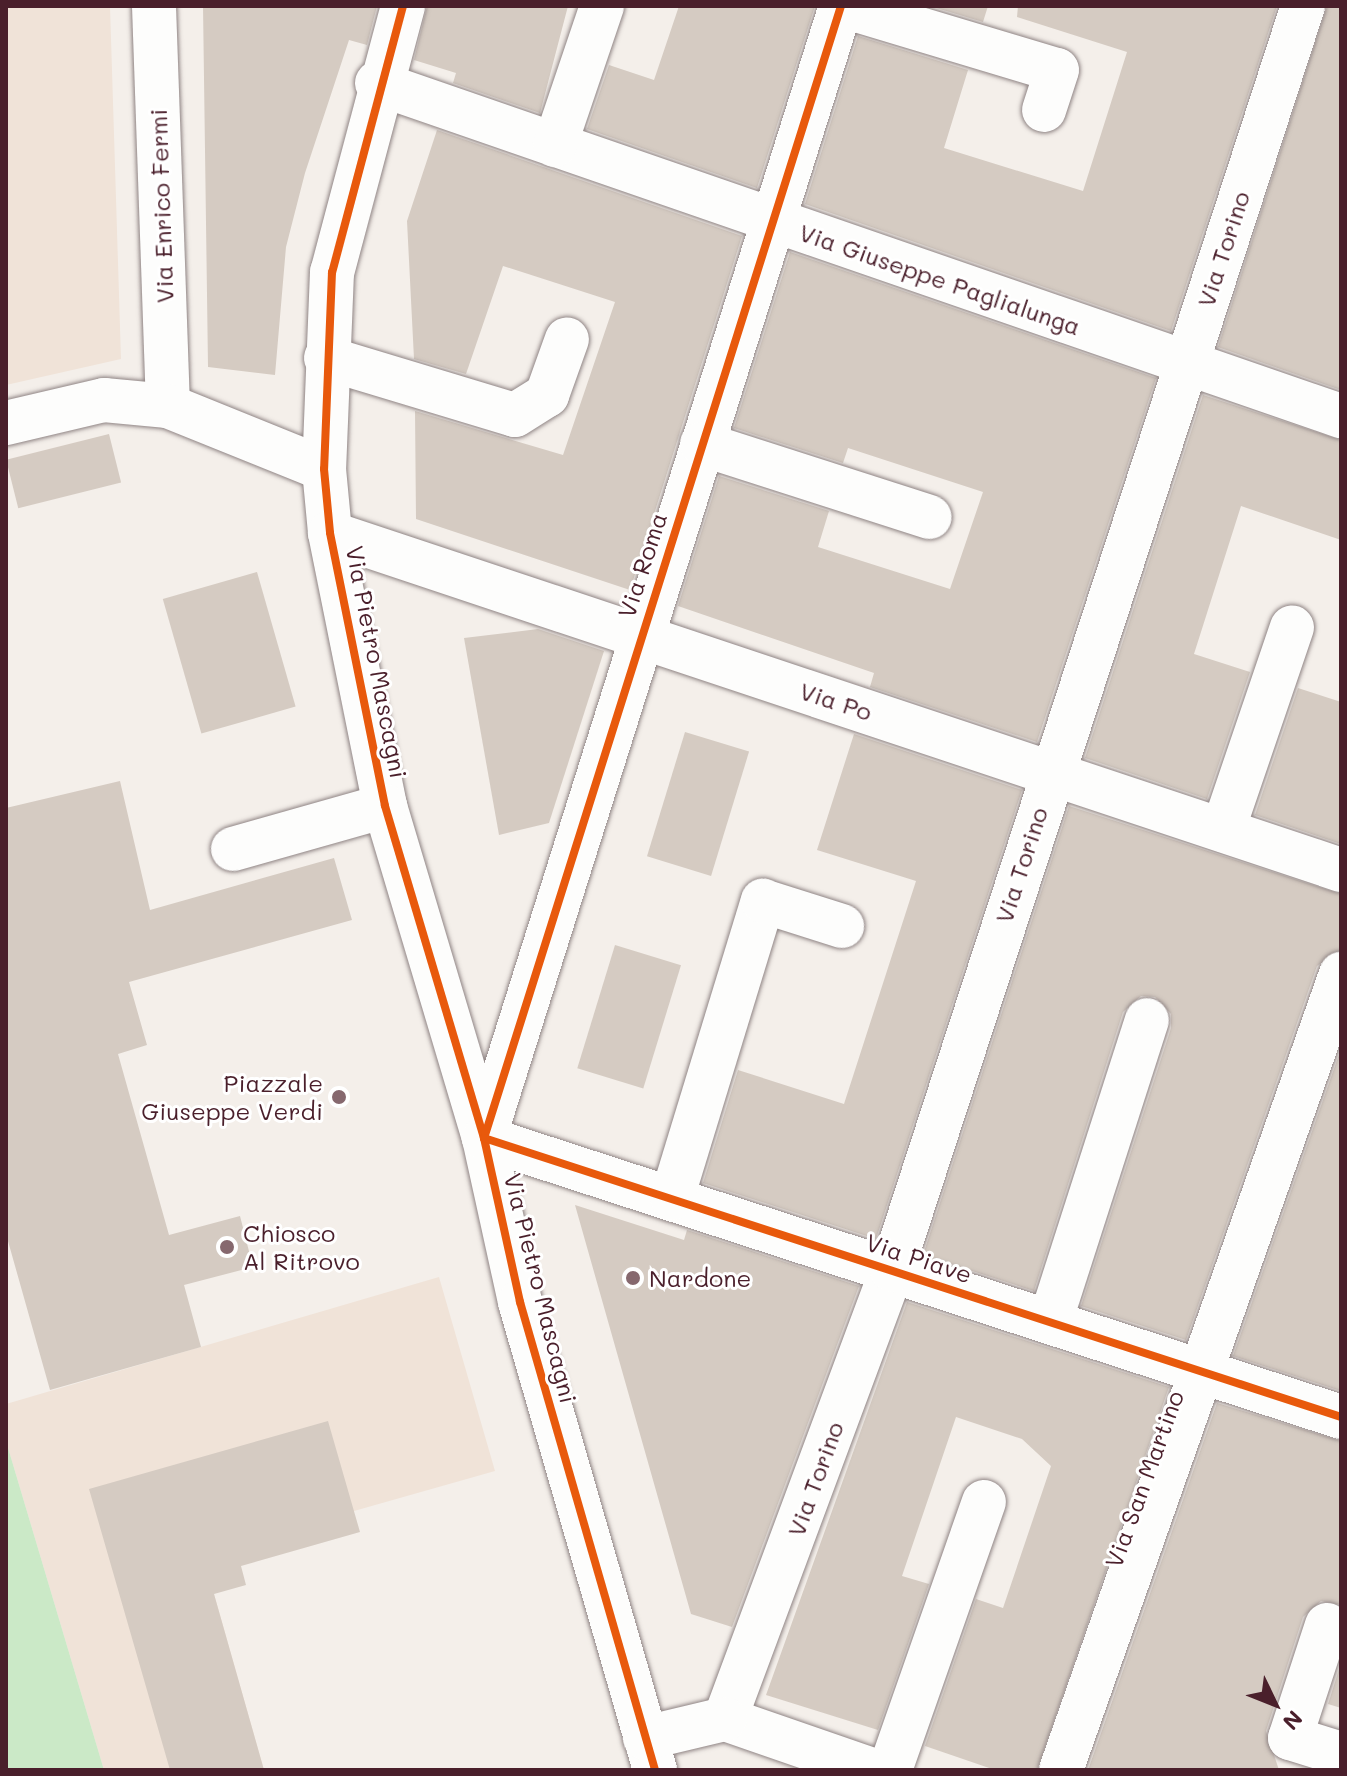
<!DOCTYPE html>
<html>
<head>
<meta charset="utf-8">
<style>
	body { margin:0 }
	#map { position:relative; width:1347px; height:1776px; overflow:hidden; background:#f4efea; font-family:Mali,sans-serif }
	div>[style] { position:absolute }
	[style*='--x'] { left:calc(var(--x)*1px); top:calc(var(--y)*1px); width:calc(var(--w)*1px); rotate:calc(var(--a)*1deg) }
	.built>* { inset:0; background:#f0e3d8 }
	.green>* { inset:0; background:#cbe9c7 }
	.building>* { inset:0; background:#d5cbc2; transform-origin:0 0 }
	.roads { filter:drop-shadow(0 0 2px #8f8484) drop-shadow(0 0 2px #8f8484) }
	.minor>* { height:44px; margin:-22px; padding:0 22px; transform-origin:22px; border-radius:22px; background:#fdfdfc }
	.cycleway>* { height:8px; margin:-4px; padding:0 4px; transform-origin:4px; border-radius:4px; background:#e8590c }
	.dots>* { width:22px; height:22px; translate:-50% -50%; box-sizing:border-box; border:4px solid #fff; border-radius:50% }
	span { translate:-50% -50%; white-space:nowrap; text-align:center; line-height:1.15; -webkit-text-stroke:6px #fff; paint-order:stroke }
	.street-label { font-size:24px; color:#4a1f2b }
	.poi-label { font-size:24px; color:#4a1f2b }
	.right { translate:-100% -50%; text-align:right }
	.left { translate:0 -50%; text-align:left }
	.frame { position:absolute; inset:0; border:8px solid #4a1f2b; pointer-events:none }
	.north { position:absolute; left:1235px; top:1664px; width:80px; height:80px; -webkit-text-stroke:6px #fff; paint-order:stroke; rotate:133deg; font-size:22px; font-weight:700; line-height:32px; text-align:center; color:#4a1f2b }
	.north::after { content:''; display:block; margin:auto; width:28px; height:36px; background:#4a1f2b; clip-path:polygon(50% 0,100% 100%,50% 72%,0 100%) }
</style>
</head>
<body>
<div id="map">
	<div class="built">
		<i style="clip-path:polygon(6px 6px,110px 6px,121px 359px,6px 385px)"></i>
		<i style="clip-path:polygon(439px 1277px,495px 1471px,354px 1511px,239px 1561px,214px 1594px,264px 1770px,104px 1770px,6px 1441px,6px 1404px)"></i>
	</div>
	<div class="green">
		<i style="clip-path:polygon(6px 1441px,104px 1770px,6px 1770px)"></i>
	</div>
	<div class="building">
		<i style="clip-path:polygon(203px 6px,377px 6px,367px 45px,349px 40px,305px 173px,286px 247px,275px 375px,208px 367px)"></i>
		<i style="clip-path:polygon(427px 6px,568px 6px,540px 113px,453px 83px,456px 73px,414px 60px)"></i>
		<i style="clip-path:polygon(679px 6px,815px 6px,757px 188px,587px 129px,609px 65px,654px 80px)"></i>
		<i style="clip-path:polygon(930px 6px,988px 6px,983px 22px)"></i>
		<i style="clip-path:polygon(1018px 6px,1277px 6px,1171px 331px,805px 204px,858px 36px,968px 70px,944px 148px,1083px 191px,1127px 52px,1017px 17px)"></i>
		<i style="clip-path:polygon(1327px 6px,1341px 6px,1341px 390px,1218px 347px)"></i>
		<i style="clip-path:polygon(437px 130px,742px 236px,630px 590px,416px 519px,415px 411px,563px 455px,615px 302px,503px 266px,466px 374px,414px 359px,407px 221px)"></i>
		<i style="clip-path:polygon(790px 252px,1156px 378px,1037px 742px,870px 687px,874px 673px,678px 606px,719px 476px,829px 511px,818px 547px,950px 589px,983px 492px,848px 448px,843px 463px,734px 428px)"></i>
		<i style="clip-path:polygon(1203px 395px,1341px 440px,1341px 540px,1241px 506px,1194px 654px,1250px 672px,1207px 799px,1085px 758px)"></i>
		<i style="left:109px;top:434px;width:50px;height:106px;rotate:76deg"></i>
		<i style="left:257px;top:572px;width:140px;height:98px;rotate:74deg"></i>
		<i style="clip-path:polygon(538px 629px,604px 651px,549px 823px,499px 835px,464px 638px)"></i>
		<i style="clip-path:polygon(1298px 688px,1341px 702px,1341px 844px,1255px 815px)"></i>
		<i style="left:685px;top:732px;width:67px;height:130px;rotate:17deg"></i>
		<i style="clip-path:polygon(854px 734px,1022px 790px,876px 1239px,703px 1183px,738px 1070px,844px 1104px,916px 881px,817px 850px)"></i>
		<i style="clip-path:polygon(120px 781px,150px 910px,334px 858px,352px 920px,129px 982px,147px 1045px,118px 1054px,169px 1235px,240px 1216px,253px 1267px,184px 1285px,201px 1347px,50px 1390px,6px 1234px,6px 808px)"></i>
		<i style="clip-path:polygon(1069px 806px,1341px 894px,1341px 950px,1317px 966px,1186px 1340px,1081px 1306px,1171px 1028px,1171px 1014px,1155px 997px,1141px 996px,1123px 1012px,1034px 1291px,923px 1255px)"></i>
		<i style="left:615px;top:945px;width:69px;height:129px;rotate:17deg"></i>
		<i style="clip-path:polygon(1341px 1049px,1341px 1391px,1233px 1356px)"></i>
		<i style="clip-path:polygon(575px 1205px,684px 1240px,687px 1230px,859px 1286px,732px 1627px,691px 1614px)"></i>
		<i style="clip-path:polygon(907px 1302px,1169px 1387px,1037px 1770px,995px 1770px,925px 1746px,976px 1599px,1003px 1608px,1051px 1466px,1022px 1439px,956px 1417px,902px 1576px,929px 1584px,878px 1730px,766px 1695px)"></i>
		<i style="clip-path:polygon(1217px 1403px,1341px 1441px,1341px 1605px,1321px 1601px,1303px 1617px,1266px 1731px,1279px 1770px,1088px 1770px)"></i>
		<i style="clip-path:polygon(328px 1421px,360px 1532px,241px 1566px,246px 1585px,214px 1594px,264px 1770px,170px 1770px,89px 1489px)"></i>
		<i style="clip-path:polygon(1341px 1663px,1341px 1708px,1328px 1704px)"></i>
	</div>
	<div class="roads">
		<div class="minor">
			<i style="--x:154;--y:6;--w:400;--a:88"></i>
			<i style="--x:403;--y:6;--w:275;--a:104.9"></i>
			<i style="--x:332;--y:272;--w:197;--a:92.3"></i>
			<i style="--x:324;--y:469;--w:64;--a:84.6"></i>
			<i style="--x:330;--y:533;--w:278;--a:78.6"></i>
			<i style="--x:385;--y:806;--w:346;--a:73.4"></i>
			<i style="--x:484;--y:1138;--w:168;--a:77.6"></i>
			<i style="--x:520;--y:1302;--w:487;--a:73.9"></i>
			<i style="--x:841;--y:6;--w:1187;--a:107.5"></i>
			<i style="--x:484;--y:1138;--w:901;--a:18.03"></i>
			<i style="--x:843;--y:6;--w:223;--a:16.7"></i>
			<i style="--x:1057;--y:70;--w:42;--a:108"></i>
			<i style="--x:377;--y:83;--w:1020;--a:19.06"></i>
			<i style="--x:555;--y:145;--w:147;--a:-71.3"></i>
			<i style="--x:326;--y:358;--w:197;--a:16.8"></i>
			<i style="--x:515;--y:415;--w:38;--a:-32"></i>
			<i style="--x:547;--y:395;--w:59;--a:-70.3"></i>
			<i style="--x:6;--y:423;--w:101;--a:-13.2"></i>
			<i style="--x:104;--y:400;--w:64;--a:5.4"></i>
			<i style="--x:168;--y:406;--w:168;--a:22"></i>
			<i style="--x:702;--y:444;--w:239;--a:17.8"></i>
			<i style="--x:330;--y:533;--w:1066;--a:18.43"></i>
			<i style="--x:1223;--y:830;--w:214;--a:-71.2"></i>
			<i style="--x:233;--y:849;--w:158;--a:-15.8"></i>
			<i style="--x:672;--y:1198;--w:311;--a:-73"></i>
			<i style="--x:763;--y:901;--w:83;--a:17.6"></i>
			<i style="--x:1050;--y:1322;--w:317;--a:-72.2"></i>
			<i style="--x:1327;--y:1625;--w:119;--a:108.1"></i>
			<i style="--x:1290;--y:1738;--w:53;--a:17.4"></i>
			<i style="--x:725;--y:1719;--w:479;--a:-69.6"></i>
			<i style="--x:892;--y:1270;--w:1329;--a:-71.99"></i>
			<i style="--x:725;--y:1719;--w:156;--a:19.1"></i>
			<i style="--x:645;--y:1738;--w:82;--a:-13.4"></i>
			<i style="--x:890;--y:1770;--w:284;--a:-70.7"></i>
			<i style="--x:1061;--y:1770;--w:844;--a:-70.62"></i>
		</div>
	</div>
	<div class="cycleway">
		<i style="--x:403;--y:6;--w:275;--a:104.9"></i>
		<i style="--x:332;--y:272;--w:197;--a:92.3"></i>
		<i style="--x:324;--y:469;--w:64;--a:84.6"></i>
		<i style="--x:330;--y:533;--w:278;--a:78.6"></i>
		<i style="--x:385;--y:806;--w:346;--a:73.4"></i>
		<i style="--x:484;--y:1138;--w:168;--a:77.6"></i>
		<i style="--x:520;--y:1302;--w:487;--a:73.9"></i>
		<i style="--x:841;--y:6;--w:1187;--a:107.5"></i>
		<i style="--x:484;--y:1138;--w:901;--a:18.03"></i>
	</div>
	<div class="dots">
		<i style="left:339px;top:1097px;background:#86686e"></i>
		<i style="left:227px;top:1247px;background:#86686e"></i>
		<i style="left:633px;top:1278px;background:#86686e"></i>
	</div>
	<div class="street-label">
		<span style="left:161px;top:206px;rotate:-92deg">Via Enrico Fermi</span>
		<span style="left:1223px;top:249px;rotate:-72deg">Via Torino</span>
		<span style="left:940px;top:279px;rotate:19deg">Via Giuseppe Paglialunga</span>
		<span style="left:642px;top:565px;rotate:-72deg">Via Roma</span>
		<span style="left:377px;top:662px;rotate:79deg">Via Pietro Mascagni</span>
		<span style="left:836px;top:701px;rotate:18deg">Via Po</span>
		<span style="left:1021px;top:865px;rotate:-72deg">Via Torino</span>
		<span style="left:919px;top:1258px;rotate:18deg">Via Piave</span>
		<span style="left:541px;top:1288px;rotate:76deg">Via Pietro Mascagni</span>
		<span style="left:815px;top:1479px;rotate:-70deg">Via Torino</span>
		<span style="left:1144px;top:1479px;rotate:-70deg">Via San Martino</span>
	</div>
	<div class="poi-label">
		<span class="right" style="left:323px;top:1097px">Piazzale<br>Giuseppe Verdi</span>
		<span class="left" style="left:243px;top:1247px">Chiosco<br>Al Ritrovo</span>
		<span class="left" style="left:649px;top:1278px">Nardone</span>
	</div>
	<div class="frame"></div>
	<div class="north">N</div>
</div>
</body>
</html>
